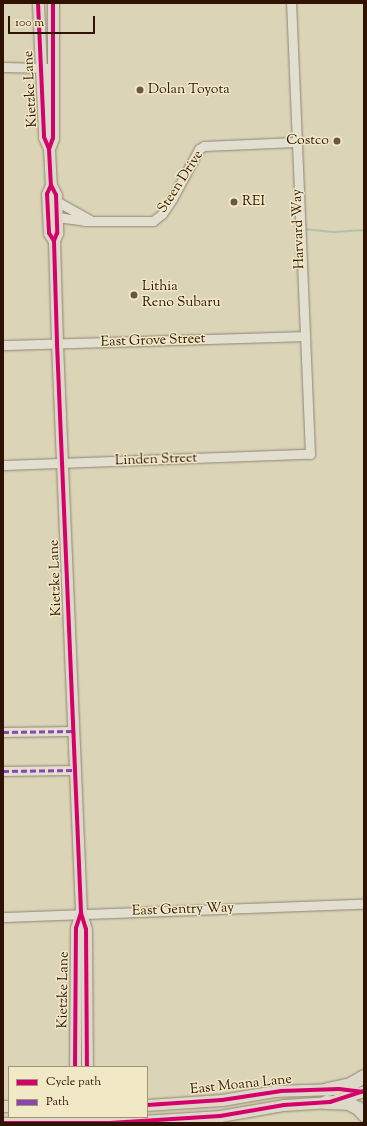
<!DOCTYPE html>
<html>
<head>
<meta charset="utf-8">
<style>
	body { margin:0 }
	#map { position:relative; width:367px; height:1126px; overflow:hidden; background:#dbd4b7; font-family:"Sorts Mill Goudy",serif }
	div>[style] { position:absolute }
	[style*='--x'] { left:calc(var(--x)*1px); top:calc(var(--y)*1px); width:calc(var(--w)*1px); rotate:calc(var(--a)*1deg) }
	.stream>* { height:1.5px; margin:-0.75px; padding:0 0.75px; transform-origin:0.75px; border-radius:0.75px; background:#adc3a9 }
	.roads { filter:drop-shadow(0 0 1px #8d8573) drop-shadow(0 0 1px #8d8573) }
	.minor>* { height:9px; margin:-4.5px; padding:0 4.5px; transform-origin:4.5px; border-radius:4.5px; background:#e2ded0 }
	.major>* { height:11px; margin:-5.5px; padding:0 5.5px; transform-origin:5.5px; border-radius:5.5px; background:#ddd8c8 }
	.highway>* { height:13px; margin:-6.5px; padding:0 6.5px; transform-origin:6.5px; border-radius:6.5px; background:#ddd8c8 }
	.quiet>* { height:3px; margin-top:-1.5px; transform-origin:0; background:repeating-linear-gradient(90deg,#8e44ad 0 6px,transparent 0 9px) }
	.cycleway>* { height:4px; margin:-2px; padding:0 2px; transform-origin:2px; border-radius:2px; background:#d6006c }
	.dots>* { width:11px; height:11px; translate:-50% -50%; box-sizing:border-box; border:2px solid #f1e8c6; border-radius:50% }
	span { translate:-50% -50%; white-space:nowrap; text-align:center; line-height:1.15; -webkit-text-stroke:3px #f1e8c6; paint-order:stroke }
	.street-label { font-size:14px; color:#2f1202 }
	.poi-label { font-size:14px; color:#2f1202 }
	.left { translate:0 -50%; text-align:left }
	.right { translate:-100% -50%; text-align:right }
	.frame { position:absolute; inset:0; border:4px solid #2f1202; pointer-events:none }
	.legend { position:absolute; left:8px; top:1066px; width:140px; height:52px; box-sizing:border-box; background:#f1e8c6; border:1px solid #a39278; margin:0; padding:5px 7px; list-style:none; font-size:12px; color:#2f1202 }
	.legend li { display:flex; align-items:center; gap:8px; height:20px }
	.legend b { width:20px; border:1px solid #a39278 }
	.scale { position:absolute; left:8px; top:16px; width:87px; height:18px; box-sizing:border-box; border:2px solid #2f1202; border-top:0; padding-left:5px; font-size:12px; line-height:14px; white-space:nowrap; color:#2f1202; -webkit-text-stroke:3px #f1e8c6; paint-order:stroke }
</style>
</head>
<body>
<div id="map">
	<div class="stream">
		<i style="--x:304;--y:229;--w:31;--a:6"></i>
		<i style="--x:335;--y:232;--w:29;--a:-4"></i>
	</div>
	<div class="roads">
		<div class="minor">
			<i style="--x:3;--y:67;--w:43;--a:1.3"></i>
			<i style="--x:46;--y:68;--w:21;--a:79"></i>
			<i style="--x:56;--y:201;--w:39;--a:29"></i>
			<i style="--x:52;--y:213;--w:6;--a:39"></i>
			<i style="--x:57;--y:217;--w:28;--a:8"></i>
			<i style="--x:85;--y:221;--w:68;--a:0"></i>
			<i style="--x:153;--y:221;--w:11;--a:-38"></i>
			<i style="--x:162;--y:214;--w:18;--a:-56"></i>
			<i style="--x:172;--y:199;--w:57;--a:-61.6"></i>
			<i style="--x:199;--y:149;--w:6;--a:-31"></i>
			<i style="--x:204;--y:146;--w:92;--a:-2.5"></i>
			<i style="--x:3;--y:345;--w:301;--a:-1.7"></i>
			<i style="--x:3;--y:465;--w:307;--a:-2.1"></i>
			<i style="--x:310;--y:454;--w:451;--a:-92.4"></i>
			<i style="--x:3;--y:732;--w:70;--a:-0.8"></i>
			<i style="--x:3;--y:771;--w:72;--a:-0.8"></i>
			<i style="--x:3;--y:917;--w:361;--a:-2.1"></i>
		</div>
		<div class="major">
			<i style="--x:38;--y:3;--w:134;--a:87.4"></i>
			<i style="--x:44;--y:137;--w:13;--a:67"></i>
			<i style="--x:53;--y:3;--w:135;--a:90"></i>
			<i style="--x:53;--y:138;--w:12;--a:110"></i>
			<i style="--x:49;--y:149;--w:36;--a:87"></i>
			<i style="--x:51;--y:185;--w:10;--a:114"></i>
			<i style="--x:47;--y:194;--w:39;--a:87"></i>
			<i style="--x:49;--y:233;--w:9;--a:58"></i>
			<i style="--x:51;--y:185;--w:11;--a:63"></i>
			<i style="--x:56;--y:195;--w:38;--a:88"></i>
			<i style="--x:57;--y:233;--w:9;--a:111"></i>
			<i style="--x:54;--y:241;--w:103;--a:88.3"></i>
			<i style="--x:57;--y:344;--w:570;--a:87.58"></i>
			<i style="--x:81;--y:913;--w:17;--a:73"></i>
			<i style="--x:86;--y:929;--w:138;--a:89.6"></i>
			<i style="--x:75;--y:1067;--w:139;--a:-89.6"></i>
			<i style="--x:76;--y:928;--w:16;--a:-72"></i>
			<i style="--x:147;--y:1105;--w:75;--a:-3.8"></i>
			<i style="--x:222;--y:1100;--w:53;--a:-9.8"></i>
			<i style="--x:274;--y:1091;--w:61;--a:-1.9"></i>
			<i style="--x:3;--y:1106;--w:6;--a:0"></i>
			<i style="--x:3;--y:1123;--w:107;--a:0"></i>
			<i style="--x:110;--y:1123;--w:110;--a:-3.6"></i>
			<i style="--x:220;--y:1116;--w:65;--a:-9.8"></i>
			<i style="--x:284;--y:1105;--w:46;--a:-3.7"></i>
			<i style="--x:330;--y:1102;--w:36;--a:-18"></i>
		</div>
		<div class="highway">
			<i style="--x:327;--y:1089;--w:24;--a:-12"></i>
			<i style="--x:350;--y:1084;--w:16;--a:-30"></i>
			<i style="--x:325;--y:1102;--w:23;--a:2"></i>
			<i style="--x:348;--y:1103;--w:11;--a:27"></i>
			<i style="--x:358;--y:1108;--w:9;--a:49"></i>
		</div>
	</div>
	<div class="quiet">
		<i style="--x:3;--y:732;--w:70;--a:-0.8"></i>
		<i style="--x:3;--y:771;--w:72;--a:-0.8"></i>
	</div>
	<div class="cycleway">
		<i style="--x:38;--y:3;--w:134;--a:87.4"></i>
		<i style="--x:44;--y:137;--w:13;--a:67"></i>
		<i style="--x:53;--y:3;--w:135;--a:90"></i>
		<i style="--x:53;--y:138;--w:12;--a:110"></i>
		<i style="--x:49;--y:149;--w:36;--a:87"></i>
		<i style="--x:51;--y:185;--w:10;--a:114"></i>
		<i style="--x:47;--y:194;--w:39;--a:87"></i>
		<i style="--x:49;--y:233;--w:9;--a:58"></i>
		<i style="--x:51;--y:185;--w:11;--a:63"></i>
		<i style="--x:56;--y:195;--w:38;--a:88"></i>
		<i style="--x:57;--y:233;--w:9;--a:111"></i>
		<i style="--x:54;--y:241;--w:103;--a:88.3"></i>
		<i style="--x:57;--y:344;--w:570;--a:87.58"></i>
		<i style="--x:81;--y:913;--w:17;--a:73"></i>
		<i style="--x:86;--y:929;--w:138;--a:89.6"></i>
		<i style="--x:75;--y:1067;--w:139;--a:-89.6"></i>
		<i style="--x:76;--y:928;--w:16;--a:-72"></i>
		<i style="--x:147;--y:1105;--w:75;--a:-3.8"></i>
		<i style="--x:222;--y:1100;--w:60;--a:-8.7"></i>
		<i style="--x:281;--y:1091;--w:58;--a:-2"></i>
		<i style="--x:339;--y:1089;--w:23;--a:7"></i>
		<i style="--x:3;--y:1123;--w:107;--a:0"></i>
		<i style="--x:110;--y:1123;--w:110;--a:-3.6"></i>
		<i style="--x:220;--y:1116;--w:65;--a:-9.8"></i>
		<i style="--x:284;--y:1105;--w:46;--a:-3.7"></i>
		<i style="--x:330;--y:1102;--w:36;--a:-18"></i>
	</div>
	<div class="dots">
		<i style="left:140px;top:90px;background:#6b5641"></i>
		<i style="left:337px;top:141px;background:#6b5641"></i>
		<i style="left:234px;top:202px;background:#6b5641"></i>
		<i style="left:134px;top:295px;background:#6b5641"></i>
	</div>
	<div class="street-label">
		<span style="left:31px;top:89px;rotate:-93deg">Kietzke Lane</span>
		<span style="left:181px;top:182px;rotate:-57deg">Steen Drive</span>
		<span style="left:299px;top:229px;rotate:-92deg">Harvard Way</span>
		<span style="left:153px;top:341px;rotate:-2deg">East Grove Street</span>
		<span style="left:156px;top:460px;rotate:-2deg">Linden Street</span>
		<span style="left:56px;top:578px;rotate:-92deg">Kietzke Lane</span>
		<span style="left:183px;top:910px;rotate:-2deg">East Gentry Way</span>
		<span style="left:64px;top:990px;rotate:-89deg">Kietzke Lane</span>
		<span style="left:241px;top:1085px;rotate:-6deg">East Moana Lane</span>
	</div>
	<div class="poi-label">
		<span class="left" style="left:148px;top:90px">Dolan Toyota</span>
		<span class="right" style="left:329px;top:141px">Costco</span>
		<span class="left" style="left:242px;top:202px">REI</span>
		<span class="left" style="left:142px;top:295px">Lithia<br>Reno Subaru</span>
	</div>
	<div class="frame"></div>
	<ul class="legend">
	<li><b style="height:5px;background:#d6006c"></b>Cycle path</li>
	<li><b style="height:5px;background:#8e44ad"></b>Path</li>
	</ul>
	<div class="scale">100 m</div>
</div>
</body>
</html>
